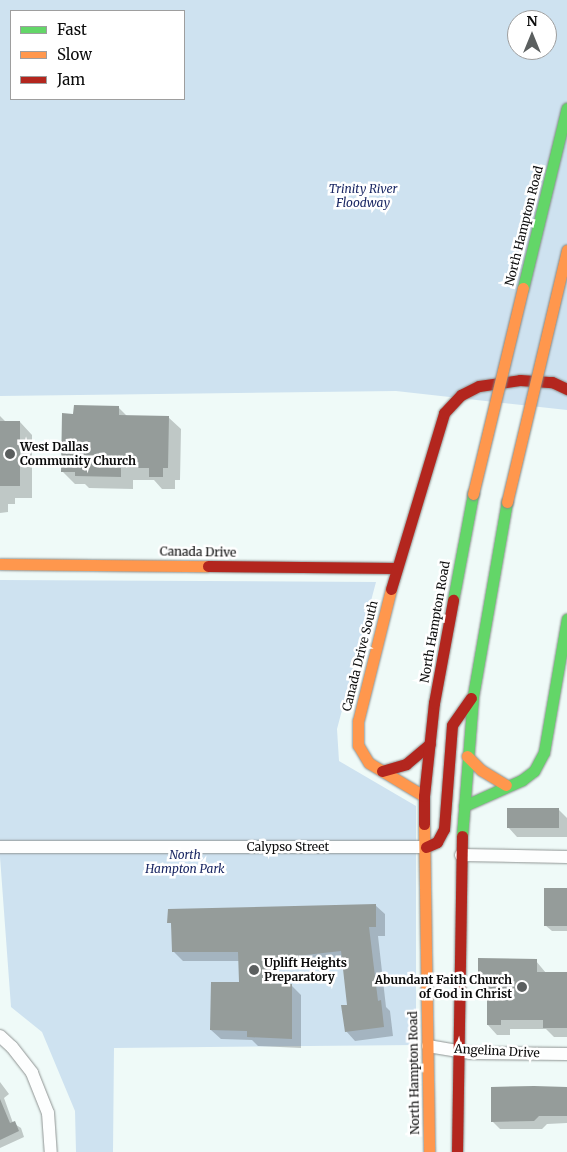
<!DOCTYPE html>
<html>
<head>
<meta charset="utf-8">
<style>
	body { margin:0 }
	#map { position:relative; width:567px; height:1152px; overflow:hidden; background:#effaf8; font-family:Merriweather,serif }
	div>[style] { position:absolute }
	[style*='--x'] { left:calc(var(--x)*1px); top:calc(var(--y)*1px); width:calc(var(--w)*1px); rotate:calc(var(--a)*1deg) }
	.green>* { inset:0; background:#cee2f0 }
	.shadow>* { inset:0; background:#0003 }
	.building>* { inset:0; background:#959c9a; transform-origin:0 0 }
	.roads { filter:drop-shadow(0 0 1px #8e9392) drop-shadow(0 0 1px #8e9392) }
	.street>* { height:12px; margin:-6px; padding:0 6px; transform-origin:6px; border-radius:6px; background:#fdfefe }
	.fast>* { height:11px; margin:-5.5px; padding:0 5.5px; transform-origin:5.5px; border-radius:5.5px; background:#63d668 }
	.slow>* { height:11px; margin:-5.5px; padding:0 5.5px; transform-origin:5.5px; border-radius:5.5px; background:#ff974d }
	.jam>* { height:11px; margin:-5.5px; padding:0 5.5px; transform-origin:5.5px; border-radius:5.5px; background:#b3261e }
	.bridges { filter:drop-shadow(0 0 1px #858a89) drop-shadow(0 0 1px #858a89) }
	.fast-bridge>* { height:11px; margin:-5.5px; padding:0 5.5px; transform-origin:5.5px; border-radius:5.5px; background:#63d668 }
	.slow-bridge>* { height:11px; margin:-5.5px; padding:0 5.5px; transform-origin:5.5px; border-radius:5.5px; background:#ff974d }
	.dots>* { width:14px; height:14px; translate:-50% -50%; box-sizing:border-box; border:2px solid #fff; border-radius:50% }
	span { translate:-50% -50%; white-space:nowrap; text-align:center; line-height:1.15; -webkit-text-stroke:5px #fff; paint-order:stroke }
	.park-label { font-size:12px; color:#1b2864; font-style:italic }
	.street-label { font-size:12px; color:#0c0c0c }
	.poi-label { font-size:12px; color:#0c0c0c; font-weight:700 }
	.left { translate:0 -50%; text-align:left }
	.right { translate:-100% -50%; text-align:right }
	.legend { position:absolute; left:10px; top:10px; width:175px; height:90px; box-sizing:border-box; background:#fff; border:1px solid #9e9e9e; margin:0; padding:6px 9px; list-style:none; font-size:15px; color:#0c0c0c }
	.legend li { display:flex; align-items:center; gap:10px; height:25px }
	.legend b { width:25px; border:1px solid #9e9e9e }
	.north { position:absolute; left:507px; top:10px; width:50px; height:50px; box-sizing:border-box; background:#fff; border:1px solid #9e9e9e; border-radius:50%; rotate:0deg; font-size:14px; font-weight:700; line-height:20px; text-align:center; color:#0c0c0c }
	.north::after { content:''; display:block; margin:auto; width:18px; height:22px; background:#5b5f5f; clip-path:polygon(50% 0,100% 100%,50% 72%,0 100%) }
</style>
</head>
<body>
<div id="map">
	<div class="green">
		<i style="clip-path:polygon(evenodd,0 0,567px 0,567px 410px,396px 391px,0 396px,0 0,11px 11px,184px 11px,184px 99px,11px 99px,11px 11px,0 0,517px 20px,547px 20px,547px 50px,517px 50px,517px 20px)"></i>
		<i style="clip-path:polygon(0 580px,376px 582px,337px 729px,339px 761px,416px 806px,416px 1045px,114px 1048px,113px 1152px,76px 1152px,75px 1111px,42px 1032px,11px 1007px,0 857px)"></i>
	</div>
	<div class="shadow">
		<i style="clip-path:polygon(118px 407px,128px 417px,168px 417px,181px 429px,180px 480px,175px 480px,175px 489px,162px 489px,154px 480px,133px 480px,133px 489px,89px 488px,85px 484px,75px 484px,63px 472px,75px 415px)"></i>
		<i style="clip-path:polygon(0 416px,6px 422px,20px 422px,32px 435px,32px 498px,15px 498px,15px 504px,8px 504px,8px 512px,0 513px)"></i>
		<i style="clip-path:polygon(558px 809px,567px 818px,567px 837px,517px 837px,508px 827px)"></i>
		<i style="clip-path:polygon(567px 889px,567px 931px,552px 931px,545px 925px)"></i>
		<i style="clip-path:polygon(375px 905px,385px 914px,385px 936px,378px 936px,386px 1007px,390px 1011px,393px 1036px,355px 1041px,346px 1031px,349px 1007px,343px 961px,279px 968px,279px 985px,292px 986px,301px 995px,301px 1048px,258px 1046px,252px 1040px,221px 1039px,211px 1030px,240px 983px,239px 961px,183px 961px,174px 952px,170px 910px)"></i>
		<i style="clip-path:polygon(536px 961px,546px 973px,567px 973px,567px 1037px,554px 1037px,546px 1029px,510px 1029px,510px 1035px,497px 1035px,488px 1025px,488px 987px,479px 978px)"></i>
		<i style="clip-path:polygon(0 1082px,9px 1094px,4px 1098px,13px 1123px,21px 1128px,24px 1137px,0 1148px)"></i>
		<i style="clip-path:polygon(567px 1088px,567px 1123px,547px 1124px,542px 1129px,500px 1129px,492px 1121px)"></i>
	</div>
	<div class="building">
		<i style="clip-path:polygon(74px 405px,119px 406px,119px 415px,169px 416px,168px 468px,163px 468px,163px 477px,149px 477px,149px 468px,121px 468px,121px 477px,75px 476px,75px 472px,61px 472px,62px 413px,73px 414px)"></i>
		<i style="left:0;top:421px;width:20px;height:65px"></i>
		<i style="left:507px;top:808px;width:52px;height:20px"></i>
		<i style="left:544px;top:888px;width:23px;height:38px"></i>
		<i style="clip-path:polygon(376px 904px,376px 927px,369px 927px,378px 1001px,381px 1000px,384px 1027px,345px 1032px,341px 1005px,347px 1005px,341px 951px,270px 959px,270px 983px,292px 984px,292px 1039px,247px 1037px,247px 1031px,210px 1030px,211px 982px,239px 982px,238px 952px,172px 952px,171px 923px,167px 923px,168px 909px)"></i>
		<i style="clip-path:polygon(478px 958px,537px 959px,537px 972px,567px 972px,567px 1028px,543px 1028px,543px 1020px,501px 1020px,501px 1025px,487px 1025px,487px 979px,478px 979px)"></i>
		<i style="clip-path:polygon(534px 1086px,567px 1087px,567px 1116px,539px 1116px,534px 1121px,491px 1122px,491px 1087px)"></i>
		<i style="clip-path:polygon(0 1099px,10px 1123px,15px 1121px,19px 1131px,0 1140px)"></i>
	</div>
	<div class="roads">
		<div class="street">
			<i style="--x:0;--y:847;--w:426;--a:0"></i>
			<i style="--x:461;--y:855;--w:106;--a:1.1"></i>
			<i style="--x:0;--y:1036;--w:16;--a:43"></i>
			<i style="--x:12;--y:1047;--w:33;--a:52"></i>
			<i style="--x:32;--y:1073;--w:43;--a:68.2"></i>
			<i style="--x:48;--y:1113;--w:39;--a:86"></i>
			<i style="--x:428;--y:1046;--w:43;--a:9.5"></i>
			<i style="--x:470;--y:1053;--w:97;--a:0.6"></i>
		</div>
		<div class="fast">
			<i style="--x:453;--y:600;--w:108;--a:-79.3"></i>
			<i style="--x:464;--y:806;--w:64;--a:-24.1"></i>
			<i style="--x:522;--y:780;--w:15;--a:-37"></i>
			<i style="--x:534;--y:771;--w:21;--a:-62"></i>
			<i style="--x:544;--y:752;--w:135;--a:-80.2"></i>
			<i style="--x:462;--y:836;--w:140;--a:-85.5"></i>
			<i style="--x:473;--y:696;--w:197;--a:-80.1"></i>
		</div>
		<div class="slow">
			<i style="--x:0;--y:564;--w:208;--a:0.6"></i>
			<i style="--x:391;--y:589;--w:136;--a:104"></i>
			<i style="--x:358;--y:721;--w:24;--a:90"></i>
			<i style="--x:358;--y:745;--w:21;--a:59"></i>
			<i style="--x:369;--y:763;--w:64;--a:31"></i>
			<i style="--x:467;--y:756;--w:20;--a:45"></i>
			<i style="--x:481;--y:770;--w:29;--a:31"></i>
			<i style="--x:424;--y:824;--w:328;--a:89.1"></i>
		</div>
		<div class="jam">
			<i style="--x:208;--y:566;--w:188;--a:0.6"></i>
			<i style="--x:391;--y:589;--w:184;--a:-73.2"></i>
			<i style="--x:444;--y:413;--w:25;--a:-47"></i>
			<i style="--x:461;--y:395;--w:20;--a:-27"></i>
			<i style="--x:479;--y:386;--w:41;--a:-8.3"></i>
			<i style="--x:520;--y:380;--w:32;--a:4"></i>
			<i style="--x:552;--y:382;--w:17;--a:25"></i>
			<i style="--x:382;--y:771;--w:25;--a:-16"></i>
			<i style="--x:406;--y:764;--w:31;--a:-40"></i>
			<i style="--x:424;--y:824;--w:28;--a:-90"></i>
			<i style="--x:424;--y:796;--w:94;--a:-83.9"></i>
			<i style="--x:434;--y:703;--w:105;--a:-79.5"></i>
			<i style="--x:426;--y:847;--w:12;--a:-24"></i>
			<i style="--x:437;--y:842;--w:15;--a:-62"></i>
			<i style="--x:444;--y:829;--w:104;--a:-85.6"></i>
			<i style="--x:452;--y:725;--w:33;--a:-55"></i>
			<i style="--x:457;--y:1152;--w:316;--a:-89.1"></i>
		</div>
	</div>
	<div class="bridges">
		<div class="fast-bridge">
			<i style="--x:523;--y:288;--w:185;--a:-76.3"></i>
		</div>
		<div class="slow-bridge">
			<i style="--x:473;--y:494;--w:212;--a:-76.4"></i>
			<i style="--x:507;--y:502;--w:259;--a:-76.6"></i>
		</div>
	</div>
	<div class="dots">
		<i style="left:10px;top:454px;background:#5b5f5f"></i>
		<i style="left:254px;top:970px;background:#5b5f5f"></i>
		<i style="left:522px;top:987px;background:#5b5f5f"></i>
	</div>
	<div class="park-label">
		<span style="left:363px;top:196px">Trinity River<br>Floodway</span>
		<span style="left:185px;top:862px">North<br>Hampton Park</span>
	</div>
	<div class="street-label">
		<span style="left:524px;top:226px;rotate:-76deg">North Hampton Road</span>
		<span style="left:198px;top:552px;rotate:1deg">Canada Drive</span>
		<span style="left:435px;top:622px;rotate:-80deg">North Hampton Road</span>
		<span style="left:360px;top:656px;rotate:-76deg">Canada Drive South</span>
		<span style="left:288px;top:847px">Calypso Street</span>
		<span style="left:497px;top:1051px;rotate:3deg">Angelina Drive</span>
		<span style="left:414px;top:1073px;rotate:-91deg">North Hampton Road</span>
	</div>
	<div class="poi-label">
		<span class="left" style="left:20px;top:454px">West Dallas<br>Community Church</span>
		<span class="left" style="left:264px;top:970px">Uplift Heights<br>Preparatory</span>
		<span class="right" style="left:512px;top:987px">Abundant Faith Church<br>of God in Christ</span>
	</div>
	<ul class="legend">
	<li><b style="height:6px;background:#63d668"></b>Fast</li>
	<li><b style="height:6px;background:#ff974d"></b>Slow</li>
	<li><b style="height:6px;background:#b3261e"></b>Jam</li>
	</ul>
	<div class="north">N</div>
</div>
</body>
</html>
